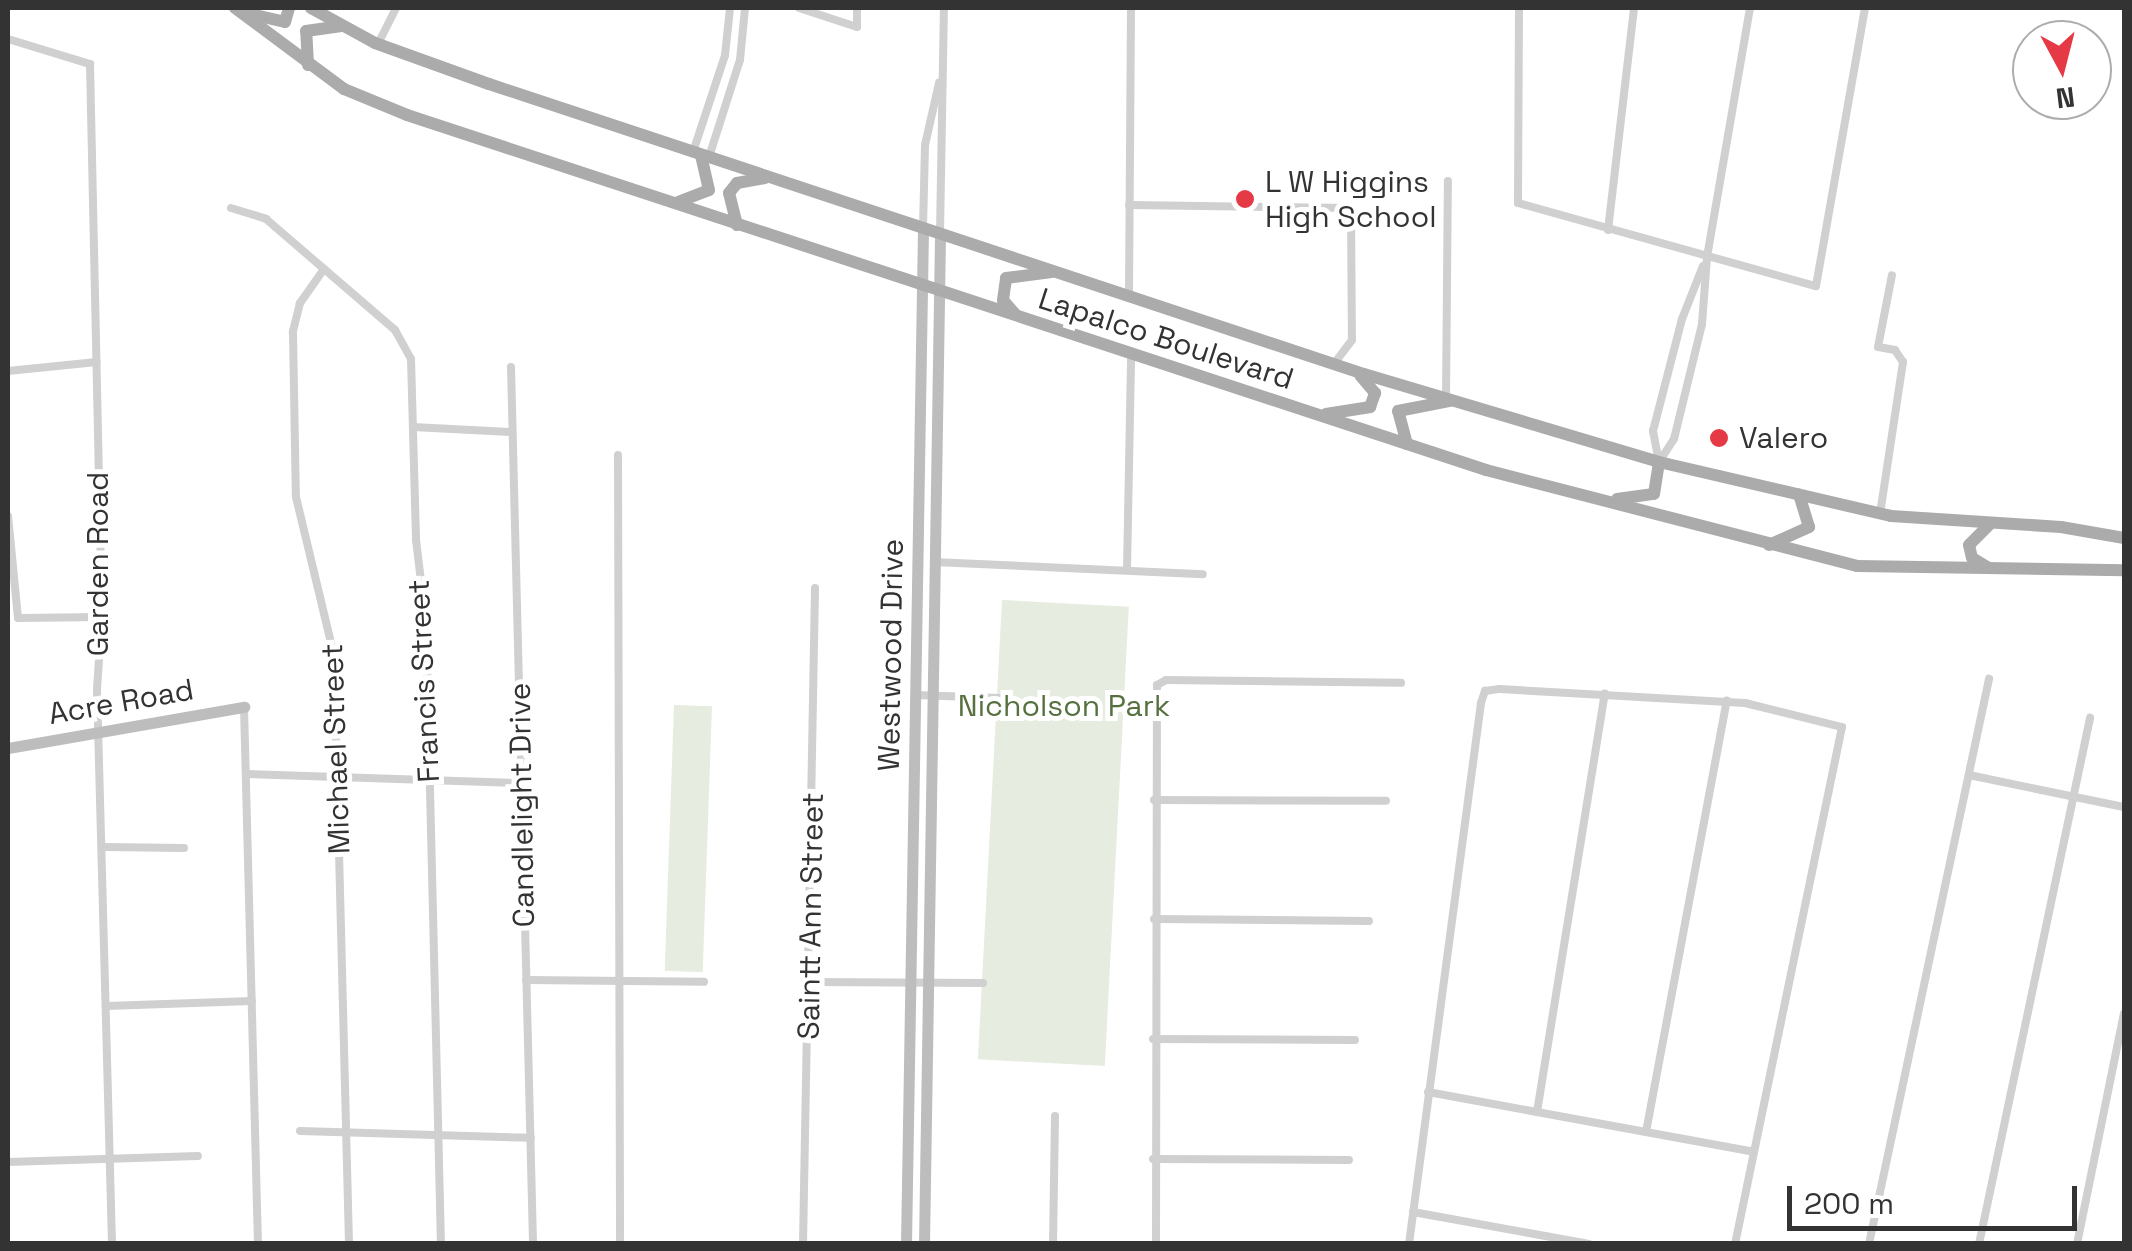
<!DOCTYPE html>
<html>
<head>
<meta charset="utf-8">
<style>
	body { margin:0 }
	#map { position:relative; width:2132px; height:1251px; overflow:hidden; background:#fff; font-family:"Space Grotesk",sans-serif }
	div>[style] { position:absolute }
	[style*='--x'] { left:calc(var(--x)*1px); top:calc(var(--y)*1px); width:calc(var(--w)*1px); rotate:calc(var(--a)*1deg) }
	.green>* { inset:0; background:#e6ecdf; transform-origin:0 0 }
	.street>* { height:8px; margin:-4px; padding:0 4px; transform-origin:4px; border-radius:4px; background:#d0d0d0 }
	.secondary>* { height:11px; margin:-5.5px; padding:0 5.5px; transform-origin:5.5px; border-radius:5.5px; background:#bdbdbd }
	.primary>* { height:12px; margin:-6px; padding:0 6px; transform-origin:6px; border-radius:6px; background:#ababab }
	.dots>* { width:28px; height:28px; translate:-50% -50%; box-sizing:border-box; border:5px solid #fff; border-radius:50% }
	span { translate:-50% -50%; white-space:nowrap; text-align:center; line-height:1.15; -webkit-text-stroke:10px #fff; paint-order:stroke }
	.poi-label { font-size:30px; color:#333 }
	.left { translate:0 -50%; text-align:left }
	.street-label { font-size:30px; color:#333 }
	.park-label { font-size:30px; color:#56703f }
	.frame { position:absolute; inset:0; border:10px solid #333; pointer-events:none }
	.north { position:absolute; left:2012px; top:20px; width:100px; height:100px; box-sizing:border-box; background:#fff; border:2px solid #adadad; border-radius:50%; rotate:173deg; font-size:28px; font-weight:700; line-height:40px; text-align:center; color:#333 }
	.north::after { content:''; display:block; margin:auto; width:35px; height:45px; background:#e63946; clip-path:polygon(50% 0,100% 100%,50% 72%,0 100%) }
	.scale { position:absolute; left:1787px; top:1186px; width:290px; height:45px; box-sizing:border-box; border:5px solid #333; border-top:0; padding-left:12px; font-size:30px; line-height:35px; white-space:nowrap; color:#333; -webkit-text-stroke:8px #fff; paint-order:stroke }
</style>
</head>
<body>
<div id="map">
	<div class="green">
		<i style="left:1002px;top:600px;width:127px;height:460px;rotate:3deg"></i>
		<i style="left:674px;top:705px;width:38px;height:266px;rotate:2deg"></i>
	</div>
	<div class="street">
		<i style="--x:799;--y:8;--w:61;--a:18.1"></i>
		<i style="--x:857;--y:27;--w:19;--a:-90"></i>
		<i style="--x:1519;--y:8;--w:195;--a:90.3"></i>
		<i style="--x:1518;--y:203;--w:309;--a:15.6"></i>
		<i style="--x:1816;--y:286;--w:282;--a:-80"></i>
		<i style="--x:8;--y:39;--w:86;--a:17"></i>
		<i style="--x:90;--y:64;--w:553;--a:88.76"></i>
		<i style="--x:102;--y:617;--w:72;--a:94"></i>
		<i style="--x:97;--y:689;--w:555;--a:88.45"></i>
		<i style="--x:378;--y:44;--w:40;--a:-63.4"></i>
		<i style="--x:693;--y:152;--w:102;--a:-71.7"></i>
		<i style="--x:725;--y:55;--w:47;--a:-83.9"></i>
		<i style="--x:709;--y:157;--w:102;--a:-72.3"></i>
		<i style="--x:740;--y:60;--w:52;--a:-84.5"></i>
		<i style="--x:1129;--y:205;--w:222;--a:0.8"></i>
		<i style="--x:1351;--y:208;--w:132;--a:89.6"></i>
		<i style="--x:1352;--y:340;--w:30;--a:127"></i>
		<i style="--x:231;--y:208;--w:37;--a:17"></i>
		<i style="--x:266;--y:219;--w:170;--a:40.7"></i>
		<i style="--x:395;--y:330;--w:33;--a:61"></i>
		<i style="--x:411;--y:359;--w:181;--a:88.4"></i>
		<i style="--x:416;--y:540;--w:84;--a:83.1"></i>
		<i style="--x:426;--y:623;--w:621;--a:88.62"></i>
		<i style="--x:923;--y:228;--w:83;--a:-88.6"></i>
		<i style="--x:925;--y:145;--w:64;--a:-77.3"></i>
		<i style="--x:1608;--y:230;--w:224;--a:-83.3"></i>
		<i style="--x:940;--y:233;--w:225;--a:-89"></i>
		<i style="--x:324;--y:269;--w:42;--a:125.2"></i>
		<i style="--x:300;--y:303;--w:30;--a:104"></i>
		<i style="--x:293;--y:332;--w:165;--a:89"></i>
		<i style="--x:296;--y:497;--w:163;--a:76.5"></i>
		<i style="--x:334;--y:655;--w:589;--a:88.54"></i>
		<i style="--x:1129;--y:294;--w:286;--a:-89.6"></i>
		<i style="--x:511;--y:367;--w:877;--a:88.56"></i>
		<i style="--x:8;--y:371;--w:89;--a:-5.8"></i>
		<i style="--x:1446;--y:397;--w:216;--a:-89.5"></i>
		<i style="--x:413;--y:427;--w:99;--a:2.9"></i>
		<i style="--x:618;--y:455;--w:789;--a:89.85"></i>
		<i style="--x:1659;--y:462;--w:27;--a:-57"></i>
		<i style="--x:1674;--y:439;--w:118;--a:-76.3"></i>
		<i style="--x:1702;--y:324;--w:67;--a:-85.7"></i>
		<i style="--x:1707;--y:257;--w:253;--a:-80.2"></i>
		<i style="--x:1659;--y:462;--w:32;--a:-101"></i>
		<i style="--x:1653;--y:431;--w:116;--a:-75.5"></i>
		<i style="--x:1682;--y:319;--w:57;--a:-68.4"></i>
		<i style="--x:1880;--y:514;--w:154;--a:-81.4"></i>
		<i style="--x:1903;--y:362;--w:14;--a:-124"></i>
		<i style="--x:1895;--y:350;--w:17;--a:-170"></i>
		<i style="--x:1878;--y:347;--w:73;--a:-79"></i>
		<i style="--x:8;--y:516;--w:102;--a:84.4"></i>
		<i style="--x:18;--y:618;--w:84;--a:-0.7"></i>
		<i style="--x:934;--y:562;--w:269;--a:2.6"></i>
		<i style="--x:1127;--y:570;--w:217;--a:-88.9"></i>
		<i style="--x:916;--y:695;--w:83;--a:2.1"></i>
		<i style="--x:244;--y:707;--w:537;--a:88.51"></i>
		<i style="--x:246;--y:774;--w:276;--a:1.9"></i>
		<i style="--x:1969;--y:775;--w:158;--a:11.7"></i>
		<i style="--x:1154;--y:800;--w:232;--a:0.2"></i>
		<i style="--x:103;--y:847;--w:81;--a:0.7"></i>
		<i style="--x:1154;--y:919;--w:215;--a:0.5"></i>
		<i style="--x:526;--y:980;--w:178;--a:0.6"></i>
		<i style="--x:810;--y:982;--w:173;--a:0.3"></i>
		<i style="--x:107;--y:1006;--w:145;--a:-2"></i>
		<i style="--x:1153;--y:1039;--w:202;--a:0.3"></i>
		<i style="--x:1428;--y:1092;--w:331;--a:10.4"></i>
		<i style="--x:1537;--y:1112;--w:424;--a:-80.8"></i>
		<i style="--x:300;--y:1131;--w:231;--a:1.7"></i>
		<i style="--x:1646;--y:1132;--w:439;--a:-79.4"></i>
		<i style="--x:1153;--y:1159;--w:196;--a:0.3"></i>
		<i style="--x:8;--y:1162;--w:190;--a:-1.8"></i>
		<i style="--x:1413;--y:1212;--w:179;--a:10.3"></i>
		<i style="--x:803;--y:1244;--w:656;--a:-88.95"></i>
		<i style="--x:1053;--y:1244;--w:128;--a:-89.1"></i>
		<i style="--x:1156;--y:1244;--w:559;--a:-89.9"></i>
		<i style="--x:1157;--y:685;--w:10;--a:-29"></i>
		<i style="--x:1166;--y:680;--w:235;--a:0.7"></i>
		<i style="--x:1409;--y:1244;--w:546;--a:-82.42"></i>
		<i style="--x:1481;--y:703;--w:13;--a:-72"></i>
		<i style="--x:1485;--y:691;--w:15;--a:-8"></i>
		<i style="--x:1500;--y:689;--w:245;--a:3.3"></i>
		<i style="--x:1745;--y:703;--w:100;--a:13.9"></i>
		<i style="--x:1842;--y:727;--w:528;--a:101.69"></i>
		<i style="--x:1869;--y:1244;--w:578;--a:-78.01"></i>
		<i style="--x:1979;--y:1244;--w:538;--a:-78.08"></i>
		<i style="--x:2077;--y:1244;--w:235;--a:-78.5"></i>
	</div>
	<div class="secondary">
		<i style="--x:8;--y:748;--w:240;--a:-9.9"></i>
		<i style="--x:906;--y:1244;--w:1016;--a:-89.04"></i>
		<i style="--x:924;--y:1244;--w:1011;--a:-89.09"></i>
	</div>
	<div class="primary">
		<i style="--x:235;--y:8;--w:136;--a:36.6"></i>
		<i style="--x:344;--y:89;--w:68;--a:22.4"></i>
		<i style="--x:407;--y:115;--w:1136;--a:18.21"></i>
		<i style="--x:1486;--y:470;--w:383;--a:14.5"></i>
		<i style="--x:1857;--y:566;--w:267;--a:0.9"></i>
		<i style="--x:311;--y:8;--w:73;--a:28.7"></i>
		<i style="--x:375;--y:43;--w:121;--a:19.8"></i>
		<i style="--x:489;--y:84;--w:922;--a:18.34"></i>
		<i style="--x:1364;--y:374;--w:308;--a:16.6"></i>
		<i style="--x:1659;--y:462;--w:238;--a:13.1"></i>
		<i style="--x:1891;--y:516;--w:170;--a:3.7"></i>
		<i style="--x:2061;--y:527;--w:64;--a:9.9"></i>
		<i style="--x:241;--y:12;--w:45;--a:12.8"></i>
		<i style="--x:285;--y:22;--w:15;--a:-74"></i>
		<i style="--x:308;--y:65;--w:34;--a:-93"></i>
		<i style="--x:306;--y:31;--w:34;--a:-8"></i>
		<i style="--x:678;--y:202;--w:33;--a:-21"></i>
		<i style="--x:709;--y:190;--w:36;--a:-103"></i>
		<i style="--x:737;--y:225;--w:33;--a:-104"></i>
		<i style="--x:729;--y:193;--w:13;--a:-51"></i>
		<i style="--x:737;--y:183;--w:28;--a:-10"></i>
		<i style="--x:1015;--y:314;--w:18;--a:-131"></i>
		<i style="--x:1003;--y:300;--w:22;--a:-82"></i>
		<i style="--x:1006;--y:278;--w:46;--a:-7.4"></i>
		<i style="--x:1326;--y:414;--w:45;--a:-9"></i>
		<i style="--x:1370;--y:407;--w:15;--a:-70"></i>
		<i style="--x:1375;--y:393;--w:23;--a:-130"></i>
		<i style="--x:1407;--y:444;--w:34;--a:-105"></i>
		<i style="--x:1398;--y:411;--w:53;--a:-10.9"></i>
		<i style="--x:1617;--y:499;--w:37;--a:-8"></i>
		<i style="--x:1654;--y:494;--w:32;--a:-81"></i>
		<i style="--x:1769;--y:545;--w:44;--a:-24.2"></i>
		<i style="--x:1809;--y:527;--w:34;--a:-107"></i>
		<i style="--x:1987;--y:567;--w:17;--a:-149"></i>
		<i style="--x:1972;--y:558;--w:13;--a:-103"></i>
		<i style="--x:1969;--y:545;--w:31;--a:-45"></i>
	</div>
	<div class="dots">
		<i style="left:1245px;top:199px;background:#e63946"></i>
		<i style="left:1719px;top:438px;background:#e63946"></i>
	</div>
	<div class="poi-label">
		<span class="left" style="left:1265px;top:199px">L W Higgins<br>High School</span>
		<span class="left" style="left:1739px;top:438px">Valero</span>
	</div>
	<div class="street-label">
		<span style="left:1166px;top:339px;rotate:18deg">Lapalco Boulevard</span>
		<span style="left:98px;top:564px;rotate:-90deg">Garden Road</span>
		<span style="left:891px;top:655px;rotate:-89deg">Westwood Drive</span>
		<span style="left:424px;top:681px;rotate:-93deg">Francis Street</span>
		<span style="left:121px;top:702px;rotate:-10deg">Acre Road</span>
		<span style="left:336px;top:749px;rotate:-92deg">Michael Street</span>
		<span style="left:522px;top:805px;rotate:-91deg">Candlelight Drive</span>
		<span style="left:811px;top:916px;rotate:-89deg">Saintt Ann Street</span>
	</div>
	<div class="park-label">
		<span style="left:1064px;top:706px">Nicholson Park</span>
	</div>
	<div class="frame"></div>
	<div class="north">N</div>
	<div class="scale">200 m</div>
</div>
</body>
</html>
